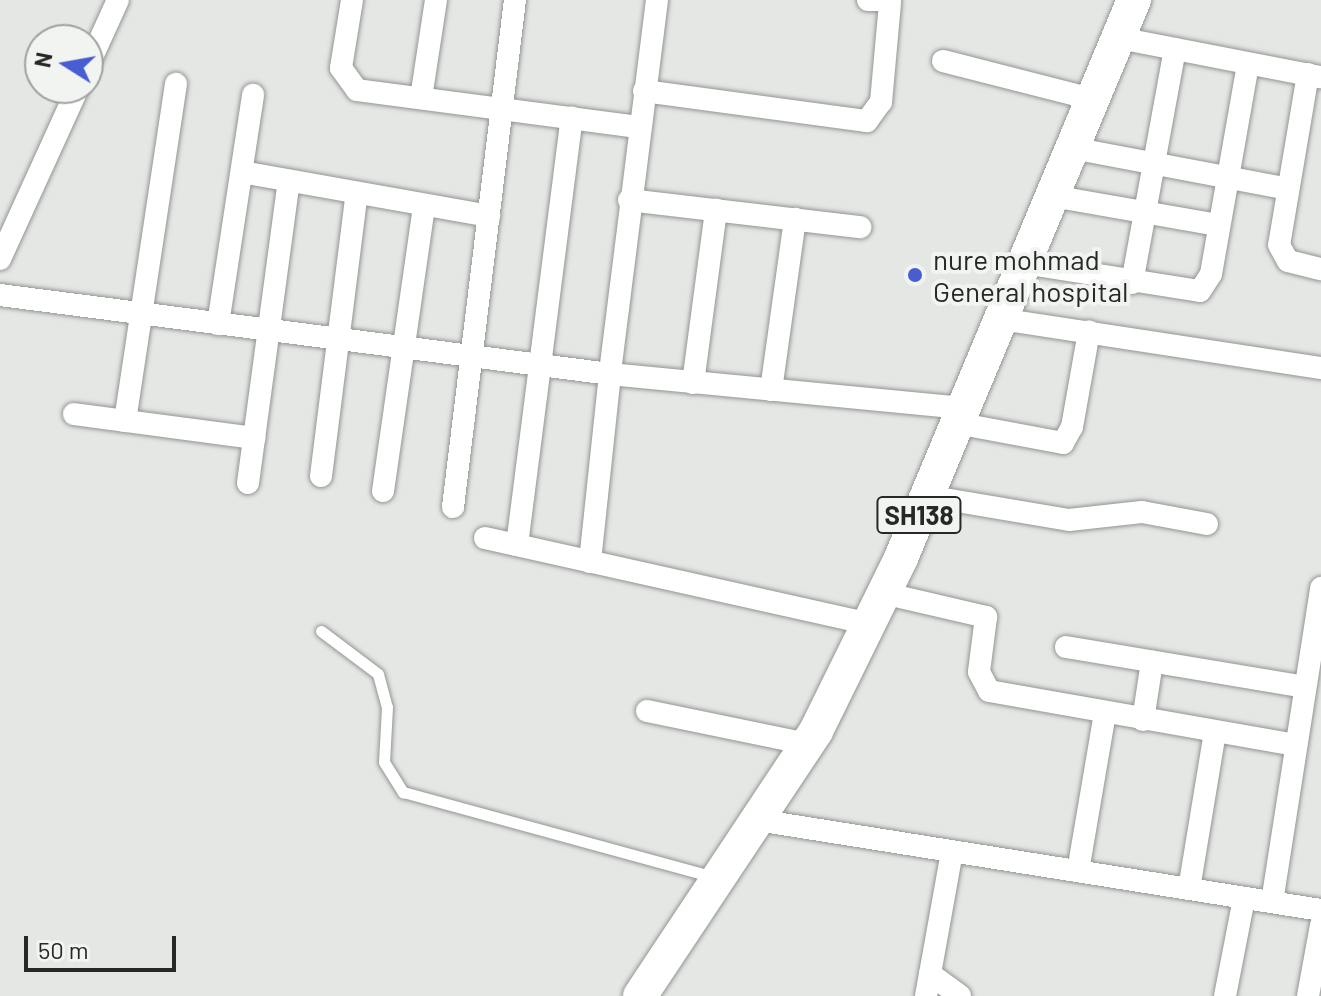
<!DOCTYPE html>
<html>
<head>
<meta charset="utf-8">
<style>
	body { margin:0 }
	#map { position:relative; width:1321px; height:996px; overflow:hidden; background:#e4e7e4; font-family:Barlow,sans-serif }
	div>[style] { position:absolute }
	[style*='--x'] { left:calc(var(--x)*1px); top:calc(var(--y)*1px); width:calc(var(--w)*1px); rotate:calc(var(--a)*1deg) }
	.roads { filter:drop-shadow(0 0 2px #929592) drop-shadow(0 0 2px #929592) }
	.service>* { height:11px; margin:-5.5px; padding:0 5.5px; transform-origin:5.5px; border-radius:5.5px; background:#fff }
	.minor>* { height:22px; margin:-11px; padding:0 11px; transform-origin:11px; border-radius:11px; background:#fff }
	.primary>* { height:34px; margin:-17px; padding:0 17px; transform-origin:17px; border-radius:17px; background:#fff }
	.dots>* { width:22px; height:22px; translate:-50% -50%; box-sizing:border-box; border:4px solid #f1f4f1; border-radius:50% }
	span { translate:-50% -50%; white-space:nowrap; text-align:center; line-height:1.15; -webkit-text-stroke:8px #f1f4f1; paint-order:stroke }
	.shield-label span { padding:2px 6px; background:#f1f4f1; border:2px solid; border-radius:6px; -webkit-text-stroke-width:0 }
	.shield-label { font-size:26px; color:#262726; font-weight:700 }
	.poi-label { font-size:28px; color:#262726 }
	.left { translate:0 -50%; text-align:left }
	.north { position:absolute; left:24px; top:24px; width:80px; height:80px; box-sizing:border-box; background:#f1f4f1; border:2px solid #a0a2a0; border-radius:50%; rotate:281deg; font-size:22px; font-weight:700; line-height:32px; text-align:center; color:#262726 }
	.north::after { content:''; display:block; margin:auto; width:28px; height:36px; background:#485dd1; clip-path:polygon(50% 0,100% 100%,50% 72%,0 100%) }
	.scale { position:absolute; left:24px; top:936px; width:152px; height:36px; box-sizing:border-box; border:4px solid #262726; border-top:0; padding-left:10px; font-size:24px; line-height:28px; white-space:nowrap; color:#262726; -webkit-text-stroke:6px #f1f4f1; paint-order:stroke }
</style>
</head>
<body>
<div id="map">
	<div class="roads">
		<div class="service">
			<i style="--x:321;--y:631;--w:71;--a:37"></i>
			<i style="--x:378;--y:674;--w:34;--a:75"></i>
			<i style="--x:387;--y:707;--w:55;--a:93.1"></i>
			<i style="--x:384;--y:762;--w:36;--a:58"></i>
			<i style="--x:403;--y:792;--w:321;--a:15.3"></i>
		</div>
		<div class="minor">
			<i style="--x:352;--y:0;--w:69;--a:99.2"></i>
			<i style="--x:341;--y:68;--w:27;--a:54"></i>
			<i style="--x:357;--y:90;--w:284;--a:7.5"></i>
			<i style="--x:657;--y:0;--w:377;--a:97.2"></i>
			<i style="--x:610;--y:374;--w:354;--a:5.5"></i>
			<i style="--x:868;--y:0;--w:22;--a:0"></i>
			<i style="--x:1119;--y:38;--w:205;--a:11"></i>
			<i style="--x:943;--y:61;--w:154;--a:14.3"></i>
			<i style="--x:88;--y:66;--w:72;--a:-65.6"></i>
			<i style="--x:1308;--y:74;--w:173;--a:99.6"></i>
			<i style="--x:1279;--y:245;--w:18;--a:61"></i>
			<i style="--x:1288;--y:261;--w:34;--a:14"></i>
			<i style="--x:644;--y:91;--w:225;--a:7.7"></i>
			<i style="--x:867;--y:121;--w:24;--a:-54"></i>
			<i style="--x:881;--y:102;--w:98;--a:-84.8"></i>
			<i style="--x:421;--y:98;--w:99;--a:-81.3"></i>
			<i style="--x:1072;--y:148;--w:220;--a:10.7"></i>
			<i style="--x:242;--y:172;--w:251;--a:10.1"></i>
			<i style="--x:1052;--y:196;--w:169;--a:9.9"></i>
			<i style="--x:629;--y:200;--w:233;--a:6.7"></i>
			<i style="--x:0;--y:259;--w:188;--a:-65.5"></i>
			<i style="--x:1023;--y:263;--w:179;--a:9"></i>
			<i style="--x:1200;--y:291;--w:20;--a:-57"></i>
			<i style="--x:1211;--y:274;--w:212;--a:-80"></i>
			<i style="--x:1132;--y:283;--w:238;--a:-79.6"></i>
			<i style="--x:0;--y:295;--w:615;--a:7.38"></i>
			<i style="--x:610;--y:374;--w:189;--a:96.1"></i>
			<i style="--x:1000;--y:319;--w:325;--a:8.7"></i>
			<i style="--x:218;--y:324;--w:232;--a:-81.3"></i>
			<i style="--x:693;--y:383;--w:175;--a:-82.4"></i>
			<i style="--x:771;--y:390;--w:173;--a:-82"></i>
			<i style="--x:74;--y:414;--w:182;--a:7.6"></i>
			<i style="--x:125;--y:421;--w:341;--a:-81.4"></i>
			<i style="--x:956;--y:423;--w:109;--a:10.6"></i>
			<i style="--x:1063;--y:443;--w:18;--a:-61"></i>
			<i style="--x:1072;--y:427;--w:97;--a:-79.9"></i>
			<i style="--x:321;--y:476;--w:285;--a:-82.8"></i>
			<i style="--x:248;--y:483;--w:305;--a:-82.3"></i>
			<i style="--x:383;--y:491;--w:289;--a:-81.8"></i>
			<i style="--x:927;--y:496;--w:144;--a:9.6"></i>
			<i style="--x:1069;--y:520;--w:73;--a:-6.3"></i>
			<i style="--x:1142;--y:512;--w:66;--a:10.5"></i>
			<i style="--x:453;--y:507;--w:511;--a:-83.03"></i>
			<i style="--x:485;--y:538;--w:390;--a:12.6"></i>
			<i style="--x:517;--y:545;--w:431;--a:-82.7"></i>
			<i style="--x:883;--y:593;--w:106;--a:13.1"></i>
			<i style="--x:986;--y:617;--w:55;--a:97.3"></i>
			<i style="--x:979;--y:672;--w:21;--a:62"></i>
			<i style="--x:989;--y:691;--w:312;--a:10"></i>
			<i style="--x:1066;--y:647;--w:242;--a:9.5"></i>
			<i style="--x:647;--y:711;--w:164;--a:11.6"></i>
			<i style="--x:1143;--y:720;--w:59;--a:-81.2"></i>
			<i style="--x:757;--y:820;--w:571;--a:9.07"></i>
			<i style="--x:1078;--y:871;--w:160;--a:-80.3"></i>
			<i style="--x:1189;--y:889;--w:159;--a:-80.6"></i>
			<i style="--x:1272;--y:902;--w:318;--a:-81.1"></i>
			<i style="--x:930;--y:974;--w:37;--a:36"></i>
			<i style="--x:926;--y:996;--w:147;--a:-79.8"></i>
			<i style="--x:1225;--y:996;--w:100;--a:-79"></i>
			<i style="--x:1308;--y:996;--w:72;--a:-79.6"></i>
		</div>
		<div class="primary">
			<i style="--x:640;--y:996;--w:318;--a:-56.4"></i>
			<i style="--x:816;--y:731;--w:193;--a:-63.8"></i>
			<i style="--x:901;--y:558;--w:605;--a:-67.34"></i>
		</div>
	</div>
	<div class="dots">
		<i style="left:915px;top:275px;background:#485dd1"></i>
	</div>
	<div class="shield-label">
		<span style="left:919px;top:515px">SH138</span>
	</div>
	<div class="poi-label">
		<span class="left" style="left:933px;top:275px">nure mohmad<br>General hospital</span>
	</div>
	<div class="north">N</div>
	<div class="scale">50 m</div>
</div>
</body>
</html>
